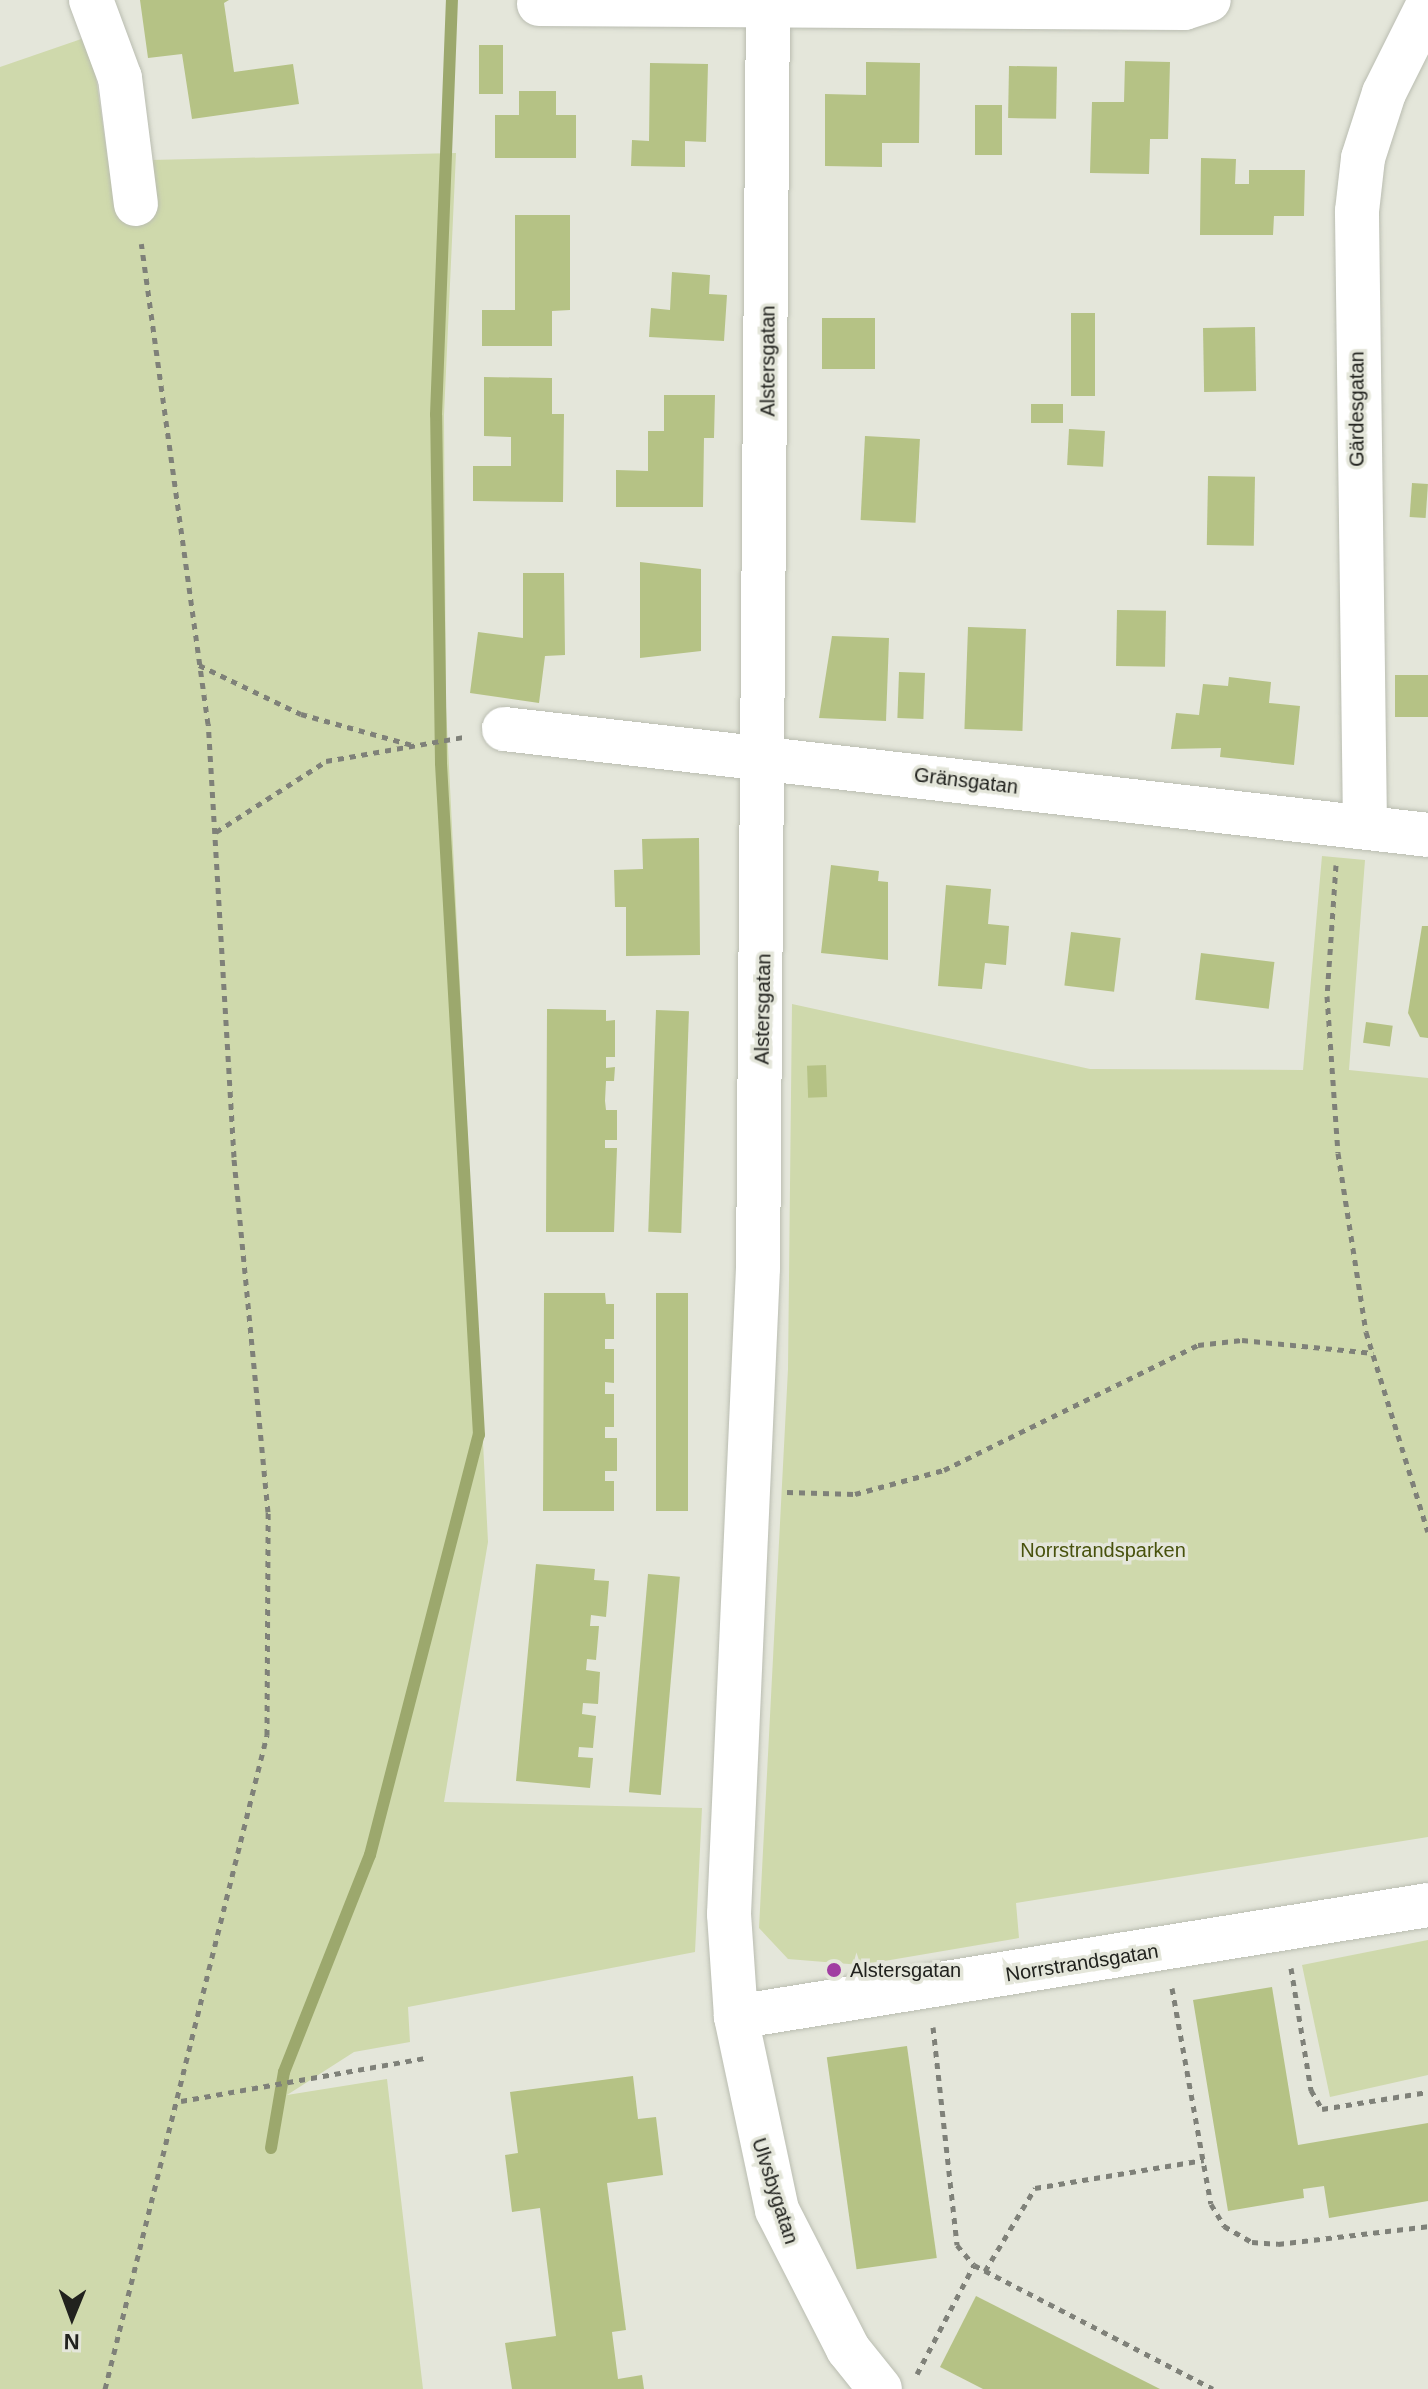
<!DOCTYPE html>
<html>
<head>
<meta charset="utf-8">
<style>
	body { margin:0 }
	#map { position:relative; width:1428px; height:2389px; overflow:hidden; background:#e4e6da; font-family:Arial,sans-serif }
	div>[style] { position:absolute }
	[style*='--x'] { left:calc(var(--x)*1px); top:calc(var(--y)*1px); width:calc(var(--w)*1px); rotate:calc(var(--a)*1deg) }
	.green>* { inset:0; background:#cfd9ac }
	.stream>* { height:12px; margin:-6px; padding:0 6px; transform-origin:6px; border-radius:6px; background:#9ca86d }
	.building>* { inset:0; background:#b5c285; transform-origin:0 0 }
	.path>* { height:5px; margin-top:-2.5px; transform-origin:0; background:repeating-linear-gradient(90deg,#7f8179 0 6px,transparent 0 12px) }
	.roads { filter:drop-shadow(0 0 2px #babdb1) drop-shadow(0 0 2px #babdb1) }
	.minor>* { height:44px; margin:-22px; padding:0 22px; transform-origin:22px; border-radius:22px; background:#fff }
	.dots>* { width:22px; height:22px; translate:-50% -50%; box-sizing:border-box; border:4px solid #e4e6da; border-radius:50% }
	span { translate:-50% -50%; white-space:nowrap; text-align:center; line-height:1.15; -webkit-text-stroke:7px #e4e6da; paint-order:stroke }
	.street-label { font-size:20px; color:#21221e }
	.park-label { font-size:20px; color:#48520d }
	.poi-label { font-size:20px; color:#21221e }
	.left { translate:0 -50%; text-align:left }
	.north { position:absolute; left:32px; top:2277px; width:80px; height:80px; -webkit-text-stroke:6px #e4e6da; paint-order:stroke; rotate:181deg; font-size:22px; font-weight:700; line-height:32px; text-align:center; color:#21221e }
	.north::after { content:''; display:block; margin:auto; width:28px; height:36px; background:#21221e; clip-path:polygon(50% 0,100% 100%,50% 72%,0 100%) }
</style>
</head>
<body>
<div id="map">
	<div class="green">
		<i style="clip-path:polygon(90px 36px,108px 161px,456px 153px,444px 415px,446px 707px,488px 1542px,444px 1802px,702px 1808px,695px 1952px,408px 2007px,410px 2042px,354px 2052px,287px 2095px,387px 2079px,423px 2389px,0 2389px,0 67px)"></i>
		<i style="clip-path:polygon(1322px 856px,1365px 860px,1349px 1070px,1428px 1078px,1428px 1837px,1016px 1903px,1019px 1938px,861px 1965px,788px 1959px,759px 1928px,788px 1369px,792px 1004px,1090px 1069px,1303px 1070px)"></i>
		<i style="clip-path:polygon(1428px 1940px,1428px 2075px,1330px 2097px,1302px 1965px)"></i>
	</div>
	<div class="stream">
		<i style="--x:271;--y:2148;--w:77;--a:-80.3"></i>
		<i style="--x:284;--y:2072;--w:233;--a:-68.4"></i>
		<i style="--x:370;--y:1855;--w:434;--a:-75.5"></i>
		<i style="--x:479;--y:1435;--w:673;--a:-93.24"></i>
		<i style="--x:441;--y:763;--w:348;--a:-90.8"></i>
		<i style="--x:436;--y:415;--w:415;--a:-87.8"></i>
	</div>
	<div class="building">
		<i style="clip-path:polygon(140px 0,229px 0,224px 3px,234px 72px,293px 64px,299px 104px,192px 119px,182px 54px,148px 58px)"></i>
		<i style="left:479px;top:45px;width:24px;height:49px"></i>
		<i style="clip-path:polygon(1125px 61px,1170px 62px,1168px 139px,1150px 139px,1149px 174px,1090px 173px,1092px 102px,1124px 102px)"></i>
		<i style="clip-path:polygon(866px 62px,920px 63px,919px 143px,882px 143px,882px 167px,825px 166px,825px 94px,866px 95px)"></i>
		<i style="clip-path:polygon(650px 63px,708px 64px,706px 142px,685px 141px,685px 167px,631px 166px,632px 140px,649px 141px)"></i>
		<i style="left:1009px;top:66px;width:48px;height:52px;rotate:1deg"></i>
		<i style="clip-path:polygon(519px 91px,556px 91px,556px 115px,576px 115px,576px 158px,495px 158px,495px 115px,519px 115px)"></i>
		<i style="left:975px;top:105px;width:27px;height:50px"></i>
		<i style="clip-path:polygon(1201px 158px,1236px 159px,1235px 184px,1249px 184px,1249px 170px,1305px 170px,1304px 216px,1274px 216px,1273px 235px,1200px 235px)"></i>
		<i style="clip-path:polygon(515px 215px,570px 215px,570px 310px,552px 311px,552px 346px,482px 346px,482px 310px,515px 310px)"></i>
		<i style="clip-path:polygon(672px 272px,710px 275px,709px 294px,727px 295px,724px 341px,649px 337px,651px 308px,670px 310px)"></i>
		<i style="left:1071px;top:313px;width:24px;height:83px"></i>
		<i style="left:822px;top:318px;width:53px;height:51px"></i>
		<i style="left:1255px;top:327px;width:64px;height:52px;rotate:89deg"></i>
		<i style="clip-path:polygon(484px 377px,552px 378px,552px 414px,564px 414px,563px 502px,473px 501px,473px 466px,511px 466px,511px 437px,484px 436px)"></i>
		<i style="clip-path:polygon(664px 395px,715px 395px,714px 438px,704px 438px,703px 507px,616px 507px,616px 470px,648px 471px,648px 431px,664px 431px)"></i>
		<i style="left:1031px;top:404px;width:32px;height:19px"></i>
		<i style="left:1069px;top:429px;width:36px;height:36px;rotate:3deg"></i>
		<i style="left:865px;top:436px;width:55px;height:84px;rotate:3deg"></i>
		<i style="left:1208px;top:476px;width:47px;height:69px;rotate:1deg"></i>
		<i style="left:1412px;top:483px;width:16px;height:34px;rotate:4deg"></i>
		<i style="clip-path:polygon(640px 562px,701px 569px,701px 651px,640px 658px)"></i>
		<i style="clip-path:polygon(523px 573px,564px 573px,565px 655px,545px 656px,539px 703px,470px 693px,478px 632px,523px 638px)"></i>
		<i style="left:1117px;top:610px;width:49px;height:56px;rotate:1deg"></i>
		<i style="left:968px;top:627px;width:58px;height:102px;rotate:2deg"></i>
		<i style="clip-path:polygon(832px 636px,889px 638px,886px 721px,819px 718px)"></i>
		<i style="left:899px;top:672px;width:26px;height:46px;rotate:2deg"></i>
		<i style="left:1395px;top:675px;width:33px;height:42px"></i>
		<i style="clip-path:polygon(1229px 677px,1271px 682px,1269px 703px,1300px 706px,1294px 765px,1220px 757px,1221px 748px,1171px 749px,1176px 713px,1199px 715px,1203px 684px,1228px 686px)"></i>
		<i style="clip-path:polygon(699px 838px,700px 955px,626px 956px,626px 907px,615px 907px,614px 870px,643px 869px,642px 839px)"></i>
		<i style="clip-path:polygon(831px 865px,879px 871px,878px 881px,888px 882px,888px 960px,821px 953px)"></i>
		<i style="clip-path:polygon(946px 885px,991px 889px,988px 924px,1009px 926px,1006px 965px,985px 963px,982px 989px,938px 986px)"></i>
		<i style="clip-path:polygon(1422px 926px,1428px 926px,1428px 1038px,1420px 1037px,1408px 1013px)"></i>
		<i style="left:1071px;top:932px;width:50px;height:54px;rotate:7deg"></i>
		<i style="left:1201px;top:953px;width:74px;height:47px;rotate:7deg"></i>
		<i style="clip-path:polygon(547px 1009px,606px 1010px,606px 1021px,615px 1020px,615px 1057px,606px 1057px,606px 1068px,615px 1067px,614px 1081px,606px 1081px,605px 1101px,606px 1110px,617px 1110px,617px 1140px,605px 1140px,605px 1148px,617px 1148px,614px 1232px,546px 1232px)"></i>
		<i style="left:656px;top:1010px;width:33px;height:222px;rotate:2deg"></i>
		<i style="left:1366px;top:1022px;width:27px;height:21px;rotate:8deg"></i>
		<i style="left:826px;top:1065px;width:32px;height:19px;rotate:88deg"></i>
		<i style="clip-path:polygon(544px 1293px,605px 1293px,606px 1304px,614px 1304px,614px 1339px,605px 1339px,605px 1349px,614px 1349px,614px 1383px,605px 1382px,605px 1394px,614px 1394px,614px 1427px,605px 1427px,605px 1438px,617px 1438px,617px 1471px,605px 1471px,605px 1481px,614px 1481px,614px 1511px,543px 1511px)"></i>
		<i style="left:656px;top:1293px;width:32px;height:218px"></i>
		<i style="clip-path:polygon(536px 1564px,595px 1569px,594px 1580px,609px 1581px,606px 1617px,591px 1615px,590px 1626px,599px 1626px,596px 1660px,587px 1659px,586px 1670px,600px 1672px,598px 1704px,583px 1703px,582px 1714px,596px 1716px,593px 1748px,579px 1747px,578px 1757px,593px 1758px,590px 1788px,516px 1781px)"></i>
		<i style="left:648px;top:1574px;width:32px;height:219px;rotate:5deg"></i>
		<i style="clip-path:polygon(1272px 1987px,1298px 2145px,1428px 2123px,1428px 2201px,1329px 2218px,1324px 2186px,1303px 2189px,1304px 2198px,1228px 2211px,1193px 2000px)"></i>
		<i style="left:907px;top:2046px;width:214px;height:81px;rotate:82deg"></i>
		<i style="clip-path:polygon(633px 2076px,638px 2119px,656px 2117px,663px 2175px,607px 2183px,626px 2330px,612px 2332px,618px 2379px,642px 2375px,644px 2389px,512px 2389px,505px 2343px,556px 2336px,540px 2208px,512px 2212px,505px 2155px,518px 2153px,510px 2092px)"></i>
		<i style="clip-path:polygon(976px 2296px,1160px 2389px,983px 2389px,940px 2367px)"></i>
	</div>
	<div class="path">
		<i style="--x:199;--y:665;--w:113;--a:25.7"></i>
		<i style="--x:301;--y:714;--w:115;--a:15.6"></i>
		<i style="--x:216;--y:832;--w:131;--a:-32.8"></i>
		<i style="--x:326;--y:761;--w:139;--a:-9.9"></i>
		<i style="--x:1336;--y:865;--w:131;--a:93.9"></i>
		<i style="--x:1327;--y:996;--w:157;--a:86"></i>
		<i style="--x:1338;--y:1153;--w:181;--a:81.1"></i>
		<i style="--x:1366;--y:1332;--w:209;--a:72.8"></i>
		<i style="--x:787;--y:1492;--w:68;--a:1.7"></i>
		<i style="--x:855;--y:1494;--w:92;--a:-15.1"></i>
		<i style="--x:944;--y:1470;--w:283;--a:-26.2"></i>
		<i style="--x:1198;--y:1345;--w:44;--a:-6.5"></i>
		<i style="--x:1242;--y:1340;--w:132;--a:5.7"></i>
		<i style="--x:1291;--y:1968;--w:124;--a:80.7"></i>
		<i style="--x:1311;--y:2090;--w:22;--a:60"></i>
		<i style="--x:1322;--y:2109;--w:107;--a:-9.1"></i>
		<i style="--x:1172;--y:1988;--w:219;--a:79.8"></i>
		<i style="--x:1211;--y:2204;--w:26;--a:59"></i>
		<i style="--x:1224;--y:2226;--w:32;--a:30"></i>
		<i style="--x:1252;--y:2242;--w:26;--a:4"></i>
		<i style="--x:1278;--y:2244;--w:151;--a:-6.8"></i>
		<i style="--x:933;--y:2027;--w:219;--a:83.7"></i>
		<i style="--x:957;--y:2245;--w:26;--a:50"></i>
		<i style="--x:974;--y:2265;--w:269;--a:27.4"></i>
		<i style="--x:181;--y:2101;--w:247;--a:-10"></i>
		<i style="--x:985;--y:2271;--w:97;--a:-58.9"></i>
		<i style="--x:1035;--y:2188;--w:171;--a:-9.4"></i>
		<i style="--x:917;--y:2374;--w:123;--a:-62.4"></i>
		<i style="--x:105;--y:2389;--w:674;--a:-76.09"></i>
		<i style="--x:267;--y:1735;--w:223;--a:-89.7"></i>
		<i style="--x:268;--y:1512;--w:357;--a:-95.5"></i>
		<i style="--x:234;--y:1157;--w:434;--a:-93.4"></i>
		<i style="--x:208;--y:724;--w:485;--a:-97.9"></i>
	</div>
	<div class="roads">
		<div class="minor">
			<i style="--x:91;--y:0;--w:83;--a:69.6"></i>
			<i style="--x:120;--y:78;--w:127;--a:82.8"></i>
			<i style="--x:768;--y:0;--w:1268;--a:90.45"></i>
			<i style="--x:758;--y:1268;--w:647;--a:92.57"></i>
			<i style="--x:729;--y:1914;--w:103;--a:86.1"></i>
			<i style="--x:736;--y:2017;--w:197;--a:78"></i>
			<i style="--x:777;--y:2210;--w:156;--a:62.9"></i>
			<i style="--x:848;--y:2349;--w:51;--a:51.3"></i>
			<i style="--x:539;--y:4;--w:645;--a:0.36"></i>
			<i style="--x:1184;--y:8;--w:26;--a:-18"></i>
			<i style="--x:504;--y:729;--w:930;--a:6.54"></i>
			<i style="--x:1365;--y:826;--w:615;--a:-90.75"></i>
			<i style="--x:1357;--y:211;--w:53;--a:-83.5"></i>
			<i style="--x:1363;--y:158;--w:68;--a:-72.1"></i>
			<i style="--x:1384;--y:93;--w:98;--a:-63.4"></i>
			<i style="--x:736;--y:2017;--w:701;--a:-9.19"></i>
		</div>
	</div>
	<div class="dots">
		<i style="left:834px;top:1970px;background:#a13da2"></i>
	</div>
	<div class="street-label">
		<span style="left:768px;top:361px;rotate:-90deg">Alstersgatan</span>
		<span style="left:1357px;top:409px;rotate:-90deg">Gärdesgatan</span>
		<span style="left:966px;top:781px;rotate:7deg">Gränsgatan</span>
		<span style="left:763px;top:1009px;rotate:-89deg">Alstersgatan</span>
		<span style="left:1082px;top:1963px;rotate:-9deg">Norrstrandsgatan</span>
		<span style="left:775px;top:2191px;rotate:72deg">Ulvsbygatan</span>
	</div>
	<div class="park-label">
		<span style="left:1103px;top:1550px">Norrstrandsparken</span>
	</div>
	<div class="poi-label">
		<span class="left" style="left:850px;top:1970px">Alstersgatan</span>
	</div>
	<div class="north">N</div>
</div>
</body>
</html>
